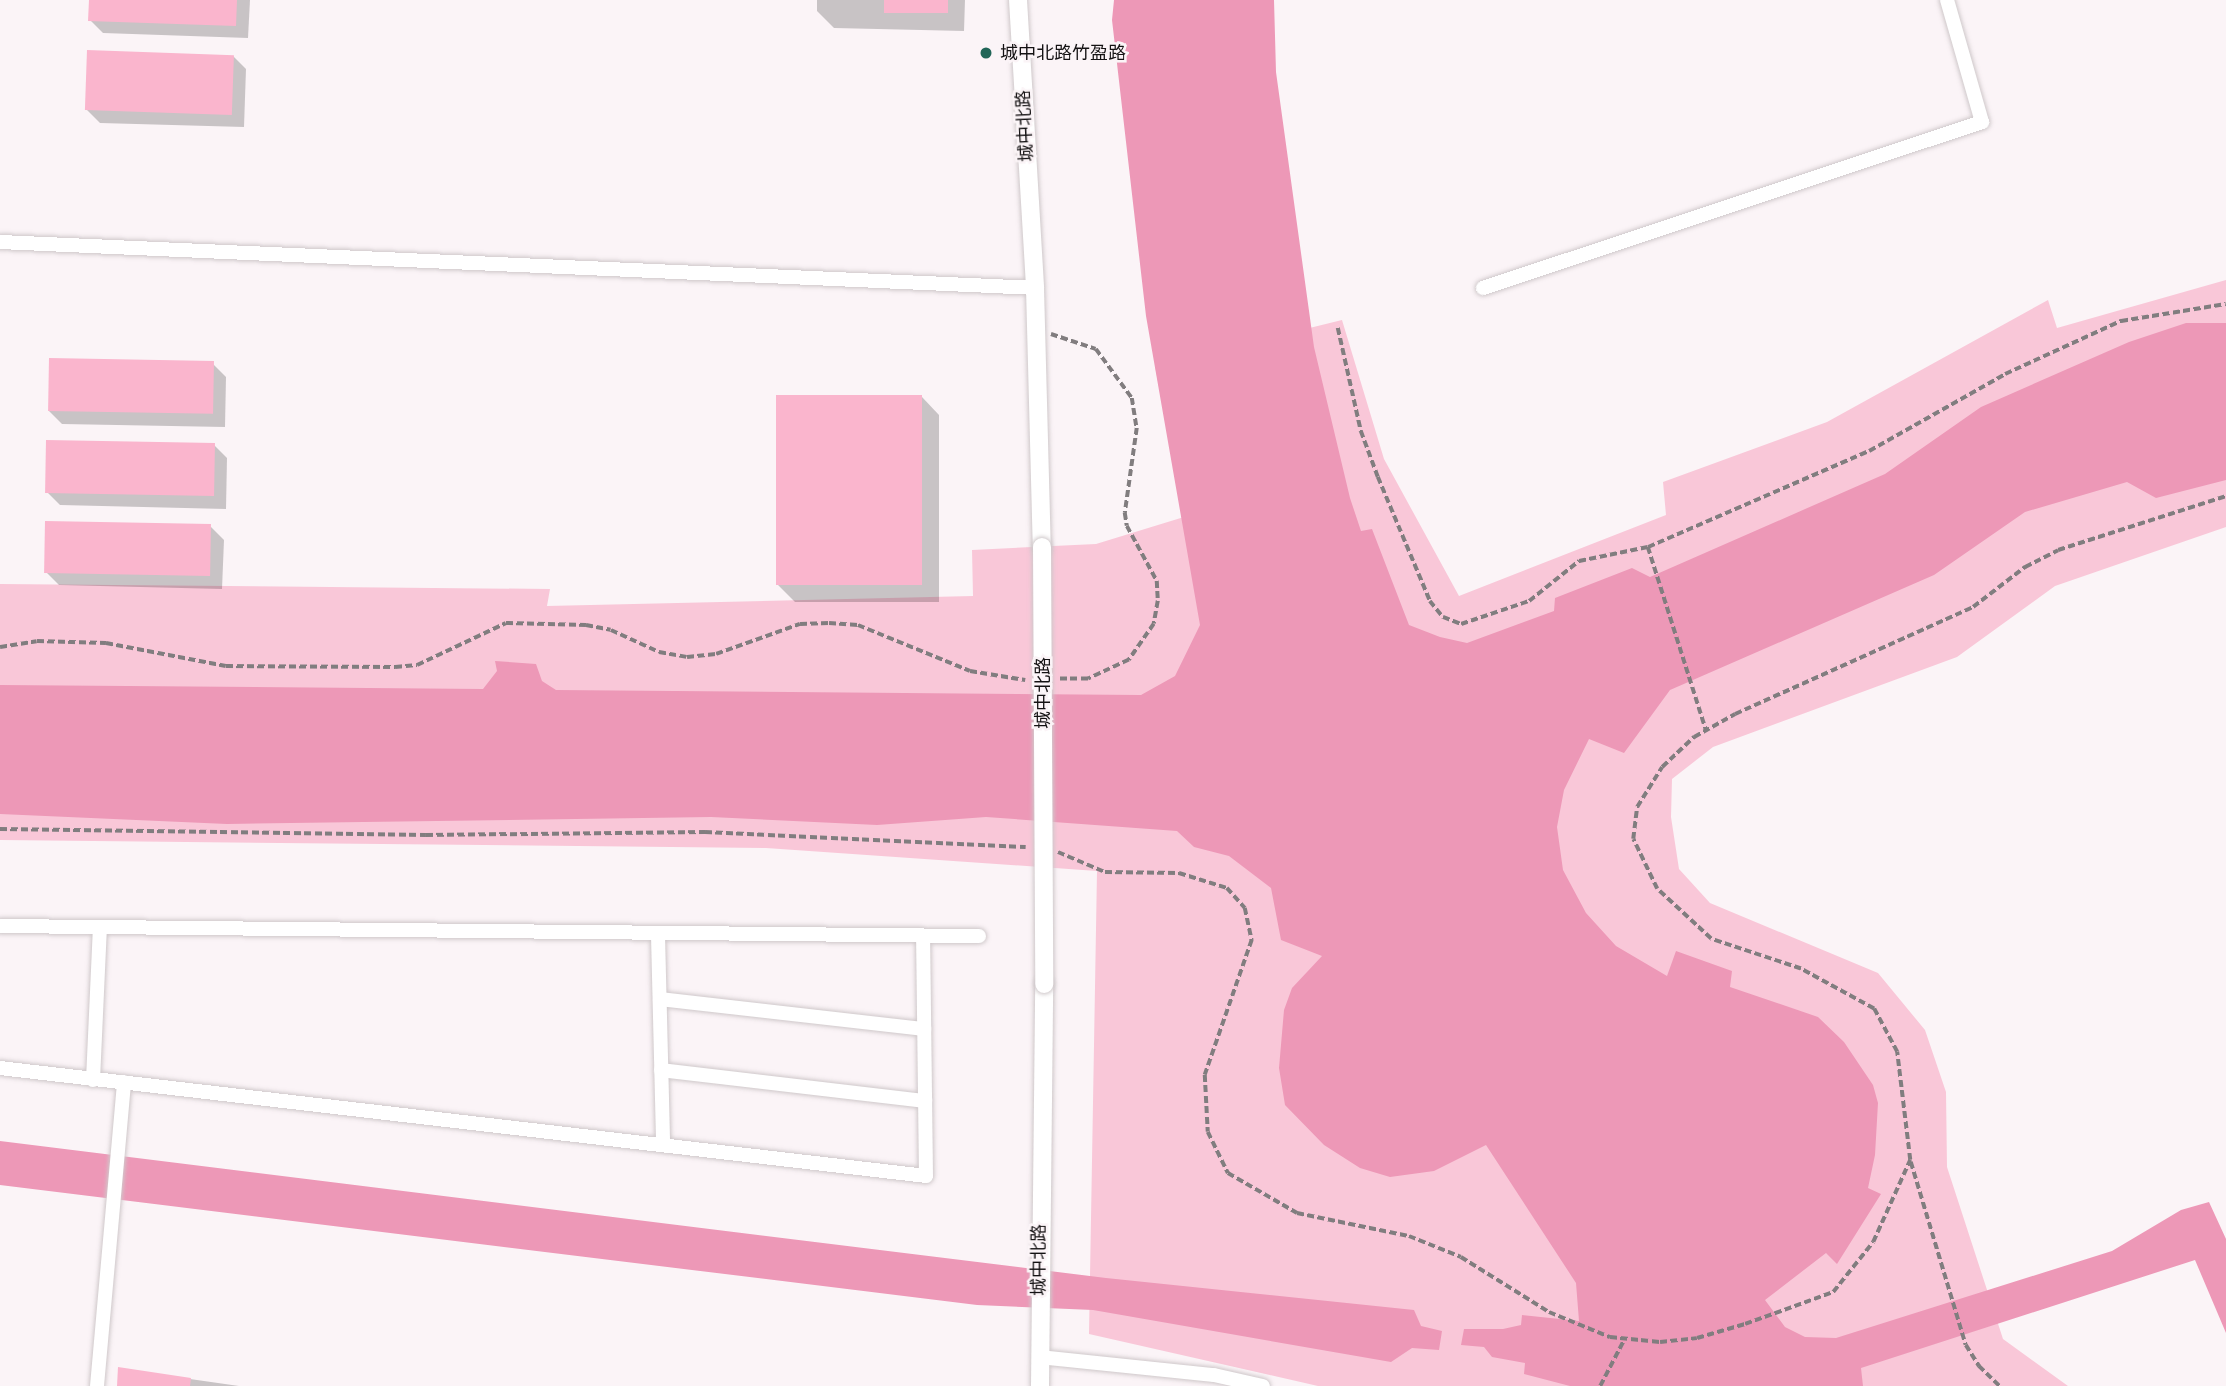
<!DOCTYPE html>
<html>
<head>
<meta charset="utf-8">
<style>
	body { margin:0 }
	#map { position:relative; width:2226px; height:1386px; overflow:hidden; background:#fbf4f7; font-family:Rubik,"Noto Sans SC",sans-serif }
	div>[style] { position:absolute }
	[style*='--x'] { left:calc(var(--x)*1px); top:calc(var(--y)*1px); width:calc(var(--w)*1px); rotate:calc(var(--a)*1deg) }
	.green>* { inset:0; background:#f9c7d8 }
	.water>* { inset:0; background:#ed98b7 }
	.shadow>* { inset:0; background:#0003 }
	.building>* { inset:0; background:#fab5cd; transform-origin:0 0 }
	.path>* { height:3.5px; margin-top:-1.75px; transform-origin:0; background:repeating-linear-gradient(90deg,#817d7f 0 7px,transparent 0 10.5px) }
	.roads { filter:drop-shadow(0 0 2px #cfc8ca) drop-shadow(0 0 2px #cfc8ca) }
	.minor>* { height:14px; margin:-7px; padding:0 7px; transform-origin:7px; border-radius:7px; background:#fff }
	.tertiary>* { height:18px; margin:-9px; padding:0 9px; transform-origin:9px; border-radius:9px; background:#fff }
	.bridges { filter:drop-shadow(0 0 2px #cfc8ca) drop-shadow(0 0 2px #cfc8ca) }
	.tertiary-bridge>* { height:18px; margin:-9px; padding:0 9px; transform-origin:9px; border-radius:9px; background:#fff }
	.dots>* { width:19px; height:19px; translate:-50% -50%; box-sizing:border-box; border:4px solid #fbf4f7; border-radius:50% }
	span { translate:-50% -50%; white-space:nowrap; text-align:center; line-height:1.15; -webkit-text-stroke:5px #fbf4f7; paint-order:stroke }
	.poi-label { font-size:18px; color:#141213 }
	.left { translate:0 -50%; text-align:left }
	.street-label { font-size:18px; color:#141213 }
</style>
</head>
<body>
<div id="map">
	<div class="green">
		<i style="clip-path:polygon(2226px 280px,2226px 527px,2055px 586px,1957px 657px,1713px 747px,1672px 779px,1671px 817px,1679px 869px,1710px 903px,1878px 973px,1925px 1030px,1946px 1092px,1947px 1167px,2003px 1339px,2068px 1386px,1318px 1386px,1089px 1334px,1097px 871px,766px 848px,0 840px,0 584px,550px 589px,547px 606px,973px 596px,972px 550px,1096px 544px,1184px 517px,1155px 366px,1342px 320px,1384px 459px,1459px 596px,1666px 515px,1663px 482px,1827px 422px,2048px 300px,2057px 328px)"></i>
	</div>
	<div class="water">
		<i style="clip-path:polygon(1114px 0,1274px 0,1276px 72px,1314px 347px,1350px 498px,1361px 531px,1372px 529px,1409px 625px,1440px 637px,1467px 643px,1554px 611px,1555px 598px,1632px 568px,1650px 577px,1885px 474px,1981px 407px,2129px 342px,2186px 323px,2226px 323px,2226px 480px,2156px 498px,2127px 482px,2025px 512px,1934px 575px,1670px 690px,1624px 753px,1589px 739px,1564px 790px,1557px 827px,1563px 870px,1586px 913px,1616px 946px,1667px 976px,1676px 951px,1732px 971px,1730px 987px,1818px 1017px,1844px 1042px,1873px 1085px,1878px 1103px,1875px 1155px,1868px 1188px,1881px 1194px,1837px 1264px,1826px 1253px,1765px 1300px,1785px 1327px,1805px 1337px,1836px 1338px,2112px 1251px,2181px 1210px,2209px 1202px,2226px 1239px,2226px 1333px,2195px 1260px,1861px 1368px,1863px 1386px,1570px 1386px,1524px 1374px,1525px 1363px,1492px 1357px,1484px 1347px,1461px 1345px,1464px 1329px,1503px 1329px,1521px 1325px,1522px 1315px,1579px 1321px,1576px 1283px,1486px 1145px,1434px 1171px,1390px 1177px,1360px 1168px,1324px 1145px,1285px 1105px,1279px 1068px,1284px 1010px,1292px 988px,1322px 956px,1281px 940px,1271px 888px,1229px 856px,1194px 847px,1177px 831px,986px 817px,877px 825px,711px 817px,227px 824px,0 814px,0 685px,483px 689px,497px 671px,495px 661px,536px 664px,542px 681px,556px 690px,1141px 695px,1175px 676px,1200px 625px,1146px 316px,1112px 20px)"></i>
		<i style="clip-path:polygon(0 1141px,1106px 1278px,1414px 1310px,1421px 1326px,1442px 1331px,1439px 1350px,1412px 1348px,1391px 1362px,1093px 1310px,977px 1305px,0 1185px)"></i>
	</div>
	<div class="shadow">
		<i style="clip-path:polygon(91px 0,250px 0,248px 38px,103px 33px,90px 20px)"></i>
		<i style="clip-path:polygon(817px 0,965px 0,964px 31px,834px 28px,817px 11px)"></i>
		<i style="clip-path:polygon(233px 56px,246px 69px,244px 127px,100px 123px,87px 110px)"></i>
		<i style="clip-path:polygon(213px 364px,226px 377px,225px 427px,62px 424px,49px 411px)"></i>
		<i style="clip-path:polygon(922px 397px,939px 415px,939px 602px,795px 602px,778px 585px)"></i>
		<i style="clip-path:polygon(214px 445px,227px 458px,226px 509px,60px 505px,47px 492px)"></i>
		<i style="clip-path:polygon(211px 527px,224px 540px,222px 589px,59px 585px,46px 572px)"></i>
		<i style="clip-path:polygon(120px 1369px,239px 1386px,118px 1386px)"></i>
	</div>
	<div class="building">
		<i style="clip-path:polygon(89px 0,237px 0,236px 26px,88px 21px)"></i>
		<i style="left:884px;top:0;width:64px;height:13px"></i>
		<i style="left:87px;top:50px;width:147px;height:60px;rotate:2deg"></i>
		<i style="left:49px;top:358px;width:165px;height:53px;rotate:1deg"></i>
		<i style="left:776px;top:395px;width:146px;height:190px"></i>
		<i style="left:46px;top:440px;width:169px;height:53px;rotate:1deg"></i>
		<i style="left:45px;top:521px;width:166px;height:52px;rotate:1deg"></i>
		<i style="clip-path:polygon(118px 1367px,191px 1378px,190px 1386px,117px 1386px)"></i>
	</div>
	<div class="path">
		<i style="--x:1338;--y:328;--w:106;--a:77.4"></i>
		<i style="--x:1361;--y:431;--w:49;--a:69.7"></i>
		<i style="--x:1378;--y:477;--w:134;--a:67.2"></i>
		<i style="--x:1430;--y:601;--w:21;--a:51"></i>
		<i style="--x:1443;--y:617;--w:19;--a:21"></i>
		<i style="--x:1461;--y:624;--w:72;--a:-18.7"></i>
		<i style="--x:1529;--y:601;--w:64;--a:-38.7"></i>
		<i style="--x:1579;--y:561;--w:70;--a:-11.5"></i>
		<i style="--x:1648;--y:547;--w:241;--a:-23.5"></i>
		<i style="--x:1869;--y:451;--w:156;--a:-29.5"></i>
		<i style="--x:2005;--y:374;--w:128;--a:-24.6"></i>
		<i style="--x:2121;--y:321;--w:106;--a:-9.2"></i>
		<i style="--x:1051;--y:334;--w:47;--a:18.4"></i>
		<i style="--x:1096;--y:349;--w:61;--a:53.7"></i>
		<i style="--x:1132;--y:398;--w:30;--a:81"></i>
		<i style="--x:1137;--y:428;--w:86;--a:98"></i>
		<i style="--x:1125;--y:513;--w:13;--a:81"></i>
		<i style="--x:1127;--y:526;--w:63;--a:61.4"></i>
		<i style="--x:1157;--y:581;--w:20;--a:87"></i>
		<i style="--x:1158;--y:601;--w:23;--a:100"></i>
		<i style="--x:1154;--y:624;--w:44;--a:124.8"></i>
		<i style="--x:1129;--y:660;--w:45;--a:155.1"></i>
		<i style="--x:1088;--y:679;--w:28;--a:180"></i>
		<i style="--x:1648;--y:547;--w:192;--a:72.4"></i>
		<i style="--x:0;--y:647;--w:37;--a:-9"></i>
		<i style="--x:37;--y:641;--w:69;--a:1.7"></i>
		<i style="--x:106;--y:643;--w:122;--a:10.9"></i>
		<i style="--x:226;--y:666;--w:169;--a:0.3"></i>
		<i style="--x:395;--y:667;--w:22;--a:-5"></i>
		<i style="--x:417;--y:665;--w:98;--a:-25.3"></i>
		<i style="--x:506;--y:623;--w:80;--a:1.4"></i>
		<i style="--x:586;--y:625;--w:25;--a:11"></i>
		<i style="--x:611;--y:630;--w:53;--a:24.6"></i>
		<i style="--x:659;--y:652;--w:28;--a:10"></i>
		<i style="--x:687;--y:657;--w:29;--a:-6"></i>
		<i style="--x:716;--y:654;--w:89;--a:-19.7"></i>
		<i style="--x:800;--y:624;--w:29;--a:-2"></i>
		<i style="--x:829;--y:623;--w:29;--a:4"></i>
		<i style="--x:858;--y:625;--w:121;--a:22.3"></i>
		<i style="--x:970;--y:671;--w:56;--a:9.3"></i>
		<i style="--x:0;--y:829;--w:426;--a:0.8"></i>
		<i style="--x:426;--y:835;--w:279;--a:-0.6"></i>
		<i style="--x:705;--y:832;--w:321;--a:2.7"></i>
		<i style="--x:1058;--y:852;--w:51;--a:23.1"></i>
		<i style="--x:1105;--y:872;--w:74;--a:0.8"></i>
		<i style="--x:1179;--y:873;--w:50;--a:17.4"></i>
		<i style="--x:1227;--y:888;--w:27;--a:48"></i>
		<i style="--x:1245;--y:908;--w:33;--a:78"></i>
		<i style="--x:1252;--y:940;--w:143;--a:109.2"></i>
		<i style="--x:1205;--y:1075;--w:57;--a:87"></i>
		<i style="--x:1208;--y:1132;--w:46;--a:64"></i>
		<i style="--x:1228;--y:1173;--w:80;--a:30.1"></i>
		<i style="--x:1297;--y:1213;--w:114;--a:11.6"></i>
		<i style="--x:1409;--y:1236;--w:56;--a:22"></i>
		<i style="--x:1461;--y:1257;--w:104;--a:32"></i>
		<i style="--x:1549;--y:1312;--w:66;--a:22.3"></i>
		<i style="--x:1610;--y:1337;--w:50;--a:5.7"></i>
		<i style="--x:1660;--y:1342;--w:37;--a:-6"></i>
		<i style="--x:1697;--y:1338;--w:50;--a:-16.3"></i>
		<i style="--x:1745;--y:1324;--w:94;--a:-20"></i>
		<i style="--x:1833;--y:1292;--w:64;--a:-51.3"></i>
		<i style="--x:1873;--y:1242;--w:90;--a:-65.7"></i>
		<i style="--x:1910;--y:1160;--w:109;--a:-96.9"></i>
		<i style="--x:1897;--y:1052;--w:49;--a:-118.1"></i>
		<i style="--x:1874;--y:1009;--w:83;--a:-151.3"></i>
		<i style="--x:1801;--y:969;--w:95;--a:-161.6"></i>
		<i style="--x:1711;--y:939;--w:74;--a:-137.2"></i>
		<i style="--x:1657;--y:889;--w:55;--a:-115.6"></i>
		<i style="--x:1633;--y:839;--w:32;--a:-83"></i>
		<i style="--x:1637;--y:807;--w:47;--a:-58"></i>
		<i style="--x:1662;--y:767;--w:44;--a:-43.2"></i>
		<i style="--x:1694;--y:737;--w:47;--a:-29.3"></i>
		<i style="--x:1735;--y:714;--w:261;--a:-24.2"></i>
		<i style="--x:1973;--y:607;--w:66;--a:-37.6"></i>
		<i style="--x:2025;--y:567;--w:37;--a:-27"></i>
		<i style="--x:2058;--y:550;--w:176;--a:-17.8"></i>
		<i style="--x:1911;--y:1162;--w:191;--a:73.3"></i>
		<i style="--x:1966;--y:1345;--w:25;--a:58"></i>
		<i style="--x:1979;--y:1366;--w:29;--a:44"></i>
		<i style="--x:1600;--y:1386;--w:54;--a:-62.5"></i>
	</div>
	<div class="roads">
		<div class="minor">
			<i style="--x:0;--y:242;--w:1036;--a:2.54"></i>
			<i style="--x:1483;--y:288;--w:526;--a:-18.4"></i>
			<i style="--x:1982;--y:122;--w:127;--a:-106"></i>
			<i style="--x:0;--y:926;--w:979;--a:0.59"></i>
			<i style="--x:658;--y:935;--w:208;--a:88.6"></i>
			<i style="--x:660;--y:999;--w:266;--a:6.5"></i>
			<i style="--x:0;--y:1068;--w:932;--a:6.65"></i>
			<i style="--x:926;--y:1176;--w:240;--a:-90.7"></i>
			<i style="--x:661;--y:1070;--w:266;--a:6.7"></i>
			<i style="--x:93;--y:1080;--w:152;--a:-87.4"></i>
			<i style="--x:1039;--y:1357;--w:176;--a:5.9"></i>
			<i style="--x:1214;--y:1375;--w:50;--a:12.7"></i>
			<i style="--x:97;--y:1386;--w:305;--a:-84.9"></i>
		</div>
		<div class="tertiary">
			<i style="--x:1018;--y:0;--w:289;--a:86.6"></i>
			<i style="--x:1035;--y:288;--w:259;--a:88.5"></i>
			<i style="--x:1040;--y:1386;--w:402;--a:-89.4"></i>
		</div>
	</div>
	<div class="bridges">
		<div class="tertiary-bridge">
			<i style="--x:1042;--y:547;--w:437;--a:89.7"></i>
		</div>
	</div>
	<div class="dots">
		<i style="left:986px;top:53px;background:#216557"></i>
	</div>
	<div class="poi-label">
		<span class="left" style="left:1000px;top:53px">城中北路竹盈路</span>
	</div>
	<div class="street-label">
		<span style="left:1025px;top:126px;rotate:-93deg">城中北路</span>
		<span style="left:1043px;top:693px;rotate:-90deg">城中北路</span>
		<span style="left:1039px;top:1260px;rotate:-90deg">城中北路</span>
	</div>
</div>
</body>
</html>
